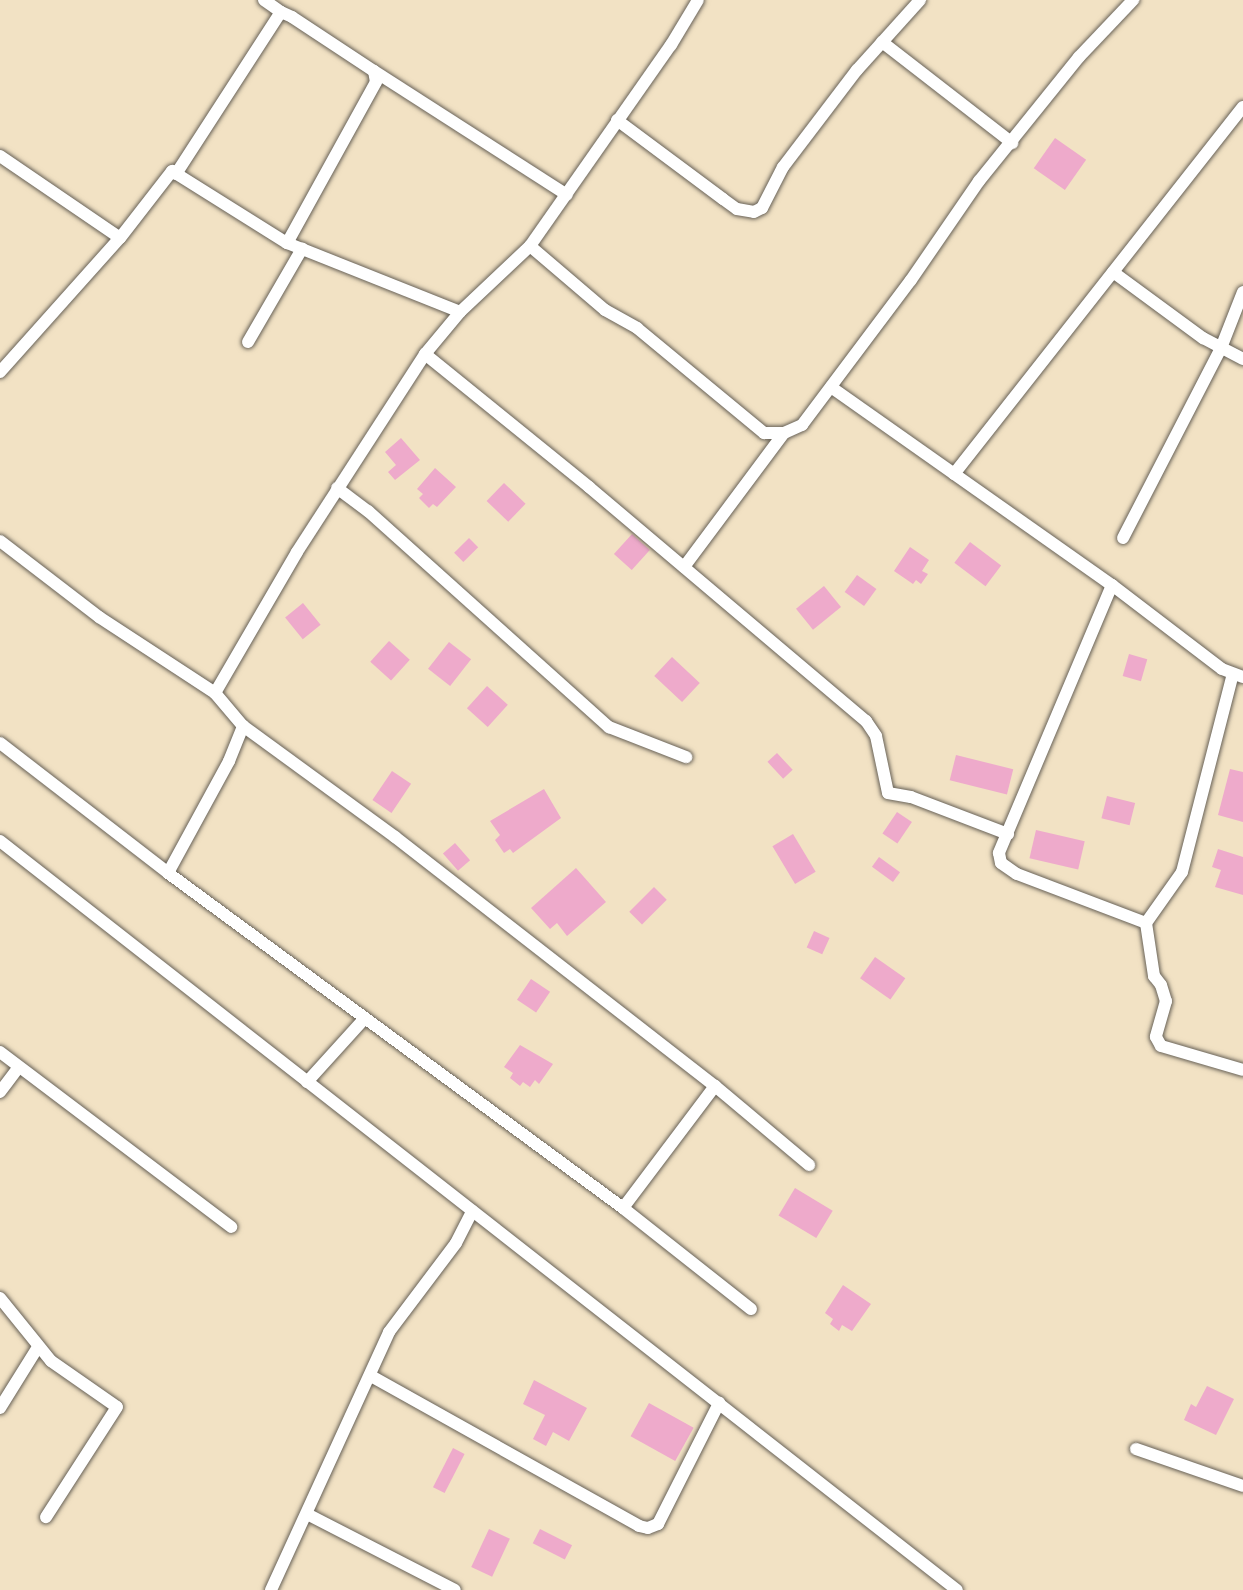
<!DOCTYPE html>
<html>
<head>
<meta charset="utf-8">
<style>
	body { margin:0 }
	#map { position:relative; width:1243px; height:1590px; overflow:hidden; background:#f2e2c4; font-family:"IM FELL English",serif }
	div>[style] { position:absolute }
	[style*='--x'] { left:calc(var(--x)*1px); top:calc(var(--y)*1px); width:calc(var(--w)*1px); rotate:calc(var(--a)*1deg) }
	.building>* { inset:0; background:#eeaacb; transform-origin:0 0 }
	.roads { filter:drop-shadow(0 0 2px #676157) drop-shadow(0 0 2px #676157) }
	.street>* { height:12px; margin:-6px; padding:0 6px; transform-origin:6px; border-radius:6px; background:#fff }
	span { translate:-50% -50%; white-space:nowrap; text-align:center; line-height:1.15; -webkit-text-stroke:4.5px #fcf5e5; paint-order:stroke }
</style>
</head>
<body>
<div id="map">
	<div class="building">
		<i style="left:1055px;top:138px;width:38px;height:37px;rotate:35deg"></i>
		<i style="clip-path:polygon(401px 438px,420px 460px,395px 480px,388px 472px,396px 465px,385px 452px)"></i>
		<i style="clip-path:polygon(435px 468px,456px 487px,437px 507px,433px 504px,429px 508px,419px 498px,423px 494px,417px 489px)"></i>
		<i style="left:504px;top:483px;width:30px;height:25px;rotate:44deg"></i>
		<i style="left:632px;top:534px;width:24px;height:27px;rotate:42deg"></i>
		<i style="left:469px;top:538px;width:13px;height:21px;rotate:45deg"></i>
		<i style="left:970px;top:542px;width:39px;height:26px;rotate:37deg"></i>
		<i style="clip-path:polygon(910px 547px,929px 560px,922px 571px,928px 574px,921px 584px,916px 580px,913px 584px,894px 571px)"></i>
		<i style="left:857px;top:575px;width:24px;height:21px;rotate:36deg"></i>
		<i style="left:824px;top:586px;width:27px;height:36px;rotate:51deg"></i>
		<i style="left:303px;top:603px;width:28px;height:23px;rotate:51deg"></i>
		<i style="left:389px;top:641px;width:28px;height:28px;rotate:42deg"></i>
		<i style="left:449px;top:642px;width:28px;height:34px;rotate:38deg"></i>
		<i style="left:1129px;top:654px;width:19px;height:23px;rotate:16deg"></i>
		<i style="left:672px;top:657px;width:38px;height:26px;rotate:43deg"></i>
		<i style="left:487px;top:686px;width:28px;height:30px;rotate:42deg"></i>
		<i style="left:777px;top:753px;width:23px;height:13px;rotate:47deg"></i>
		<i style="left:956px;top:755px;width:59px;height:26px;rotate:14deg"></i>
		<i style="clip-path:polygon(1230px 769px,1243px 772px,1243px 822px,1218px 815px)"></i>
		<i style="left:392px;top:771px;width:23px;height:35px;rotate:34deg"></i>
		<i style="clip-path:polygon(544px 789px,561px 818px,513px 853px,510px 849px,504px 853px,495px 840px,500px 835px,490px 821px)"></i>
		<i style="left:1107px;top:796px;width:29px;height:23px;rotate:14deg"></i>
		<i style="left:897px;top:812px;width:18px;height:26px;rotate:34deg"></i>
		<i style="left:1036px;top:830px;width:50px;height:29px;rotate:13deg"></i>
		<i style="left:793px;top:834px;width:44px;height:24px;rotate:59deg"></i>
		<i style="left:455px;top:843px;width:23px;height:16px;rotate:49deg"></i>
		<i style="clip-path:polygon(1218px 849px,1243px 857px,1243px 895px,1215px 887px,1221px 870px,1212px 867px)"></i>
		<i style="left:879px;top:857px;width:26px;height:12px;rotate:36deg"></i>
		<i style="clip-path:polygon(576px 868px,606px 902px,567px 936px,557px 923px,550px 929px,531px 908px)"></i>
		<i style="left:654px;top:887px;width:18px;height:35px;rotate:45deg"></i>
		<i style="left:814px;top:931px;width:17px;height:18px;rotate:24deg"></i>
		<i style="left:875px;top:957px;width:37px;height:26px;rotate:35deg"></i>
		<i style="left:531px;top:979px;width:23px;height:25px;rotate:34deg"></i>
		<i style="clip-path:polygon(520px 1045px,553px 1064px,539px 1084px,535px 1080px,530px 1087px,523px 1082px,520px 1086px,510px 1078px,513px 1073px,504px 1067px)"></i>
		<i style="left:795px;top:1188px;width:44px;height:32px;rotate:31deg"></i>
		<i style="clip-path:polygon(843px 1285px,871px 1304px,852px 1331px,842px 1325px,839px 1331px,830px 1324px,833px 1319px,825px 1313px)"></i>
		<i style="clip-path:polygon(534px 1380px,587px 1408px,569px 1441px,553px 1432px,546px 1446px,533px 1439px,545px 1415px,523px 1404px)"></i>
		<i style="clip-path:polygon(1207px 1386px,1234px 1399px,1216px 1435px,1184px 1420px,1191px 1404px,1196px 1407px)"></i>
		<i style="left:649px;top:1403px;width:51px;height:38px;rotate:29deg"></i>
		<i style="left:453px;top:1448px;width:13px;height:44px;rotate:27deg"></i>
		<i style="left:489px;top:1529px;width:23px;height:42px;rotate:25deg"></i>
		<i style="left:540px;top:1529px;width:36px;height:16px;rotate:27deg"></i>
	</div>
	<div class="roads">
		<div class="street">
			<i style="--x:264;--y:0;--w:21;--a:35"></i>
			<i style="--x:882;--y:42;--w:165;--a:37.8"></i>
			<i style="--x:374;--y:71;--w:229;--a:32.7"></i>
			<i style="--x:617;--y:120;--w:132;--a:36.7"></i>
			<i style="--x:723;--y:199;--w:17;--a:36"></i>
			<i style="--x:737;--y:209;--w:17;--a:10"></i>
			<i style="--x:754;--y:212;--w:9;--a:-27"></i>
			<i style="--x:762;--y:208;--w:46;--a:-62.9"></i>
			<i style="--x:783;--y:167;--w:122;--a:-52.7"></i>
			<i style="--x:857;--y:70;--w:94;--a:-48"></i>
			<i style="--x:0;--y:156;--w:145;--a:34.3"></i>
			<i style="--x:176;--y:174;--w:193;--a:-57.1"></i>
			<i style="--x:281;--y:12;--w:12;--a:24"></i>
			<i style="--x:292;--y:17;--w:98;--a:33.4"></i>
			<i style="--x:374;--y:71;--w:11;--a:80"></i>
			<i style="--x:376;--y:82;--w:184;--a:118.9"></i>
			<i style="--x:530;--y:246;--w:99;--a:40.5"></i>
			<i style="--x:605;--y:310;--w:37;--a:29"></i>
			<i style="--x:637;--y:328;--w:165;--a:39.6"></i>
			<i style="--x:764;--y:433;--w:20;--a:0"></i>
			<i style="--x:784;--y:433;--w:20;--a:-24"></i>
			<i style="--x:802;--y:425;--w:181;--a:-53.1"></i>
			<i style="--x:911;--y:280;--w:120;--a:-55.5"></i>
			<i style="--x:979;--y:181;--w:159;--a:-51.1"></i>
			<i style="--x:1079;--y:57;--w:79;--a:-46.5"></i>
			<i style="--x:1113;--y:272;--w:112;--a:36.3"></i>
			<i style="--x:1203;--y:338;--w:45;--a:27.7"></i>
			<i style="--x:248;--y:342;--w:108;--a:-59.9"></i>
			<i style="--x:425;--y:354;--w:211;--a:39"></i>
			<i style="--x:589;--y:487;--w:363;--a:40.2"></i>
			<i style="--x:866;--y:721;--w:18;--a:56"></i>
			<i style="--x:876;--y:736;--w:58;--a:78.1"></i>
			<i style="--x:888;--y:793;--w:23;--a:10"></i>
			<i style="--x:911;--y:797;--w:104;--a:20.9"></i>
			<i style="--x:0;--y:372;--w:180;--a:-48.2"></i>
			<i style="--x:120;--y:238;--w:85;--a:-52.2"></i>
			<i style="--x:172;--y:171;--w:136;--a:32.1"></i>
			<i style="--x:287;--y:243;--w:186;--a:21.7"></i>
			<i style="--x:831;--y:387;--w:344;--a:35.2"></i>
			<i style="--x:1112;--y:585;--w:138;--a:37.4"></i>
			<i style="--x:1222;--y:669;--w:22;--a:21"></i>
			<i style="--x:954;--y:474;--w:467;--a:-51.8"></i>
			<i style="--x:337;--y:488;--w:39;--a:37"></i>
			<i style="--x:368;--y:511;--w:324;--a:41.9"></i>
			<i style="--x:609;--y:727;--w:83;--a:21.3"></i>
			<i style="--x:1123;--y:538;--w:214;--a:-62.7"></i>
			<i style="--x:1221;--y:348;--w:60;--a:-68.6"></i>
			<i style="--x:0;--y:541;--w:125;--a:37.5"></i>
			<i style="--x:99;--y:617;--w:139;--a:33.2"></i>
			<i style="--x:215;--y:693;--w:43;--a:49.7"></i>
			<i style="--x:243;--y:726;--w:188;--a:36.1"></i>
			<i style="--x:395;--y:837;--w:405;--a:37.9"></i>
			<i style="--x:715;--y:1086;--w:123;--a:40"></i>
			<i style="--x:684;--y:567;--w:167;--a:-53.3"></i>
			<i style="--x:1112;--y:585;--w:291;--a:112.9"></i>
			<i style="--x:999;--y:853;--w:10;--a:79"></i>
			<i style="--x:1001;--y:863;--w:19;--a:35"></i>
			<i style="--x:1017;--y:874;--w:138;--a:20.8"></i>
			<i style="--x:1146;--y:923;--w:54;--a:81.4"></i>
			<i style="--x:1154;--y:976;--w:11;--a:52"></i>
			<i style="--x:1161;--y:985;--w:17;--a:73"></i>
			<i style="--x:1166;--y:1001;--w:37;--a:106"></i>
			<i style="--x:1156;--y:1037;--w:10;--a:61"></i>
			<i style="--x:1161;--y:1046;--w:85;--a:16.3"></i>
			<i style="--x:215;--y:693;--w:163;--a:-59.8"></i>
			<i style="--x:297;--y:552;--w:236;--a:-57.1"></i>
			<i style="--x:425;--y:354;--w:55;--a:-50.2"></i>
			<i style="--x:460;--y:312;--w:96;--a:-43.3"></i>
			<i style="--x:530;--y:246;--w:246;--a:-55"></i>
			<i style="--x:671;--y:45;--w:52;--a:-59"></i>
			<i style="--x:0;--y:743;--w:212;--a:37.7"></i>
			<i style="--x:168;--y:873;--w:565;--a:36.36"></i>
			<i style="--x:623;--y:1208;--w:163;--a:38.3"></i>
			<i style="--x:0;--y:841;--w:1215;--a:38.05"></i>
			<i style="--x:168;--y:873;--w:128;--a:-61.4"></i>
			<i style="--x:229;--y:761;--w:38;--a:-68"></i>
			<i style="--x:1146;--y:923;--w:62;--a:-54.8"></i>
			<i style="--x:1182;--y:872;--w:204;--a:-75.6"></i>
			<i style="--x:0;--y:1052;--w:290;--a:37.1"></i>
			<i style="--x:307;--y:1082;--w:86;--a:-47.8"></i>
			<i style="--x:0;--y:1092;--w:31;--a:-53"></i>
			<i style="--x:623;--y:1208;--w:153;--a:-53"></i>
			<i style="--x:0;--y:1298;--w:81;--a:51"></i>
			<i style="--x:51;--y:1361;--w:80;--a:34.9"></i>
			<i style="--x:117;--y:1407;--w:131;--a:122.8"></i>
			<i style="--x:371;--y:1376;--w:307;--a:29.2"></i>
			<i style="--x:639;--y:1526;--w:9;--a:13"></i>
			<i style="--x:648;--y:1528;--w:11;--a:-22"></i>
			<i style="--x:658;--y:1524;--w:136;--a:-63.2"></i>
			<i style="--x:0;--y:1408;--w:72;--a:-58.1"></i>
			<i style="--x:1136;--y:1449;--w:113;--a:19.1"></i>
			<i style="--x:307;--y:1514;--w:166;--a:27.2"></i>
			<i style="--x:271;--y:1590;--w:284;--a:-65.4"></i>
			<i style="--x:389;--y:1332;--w:111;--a:-53"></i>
			<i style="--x:456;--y:1243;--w:36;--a:-63"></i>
		</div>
	</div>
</div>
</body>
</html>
